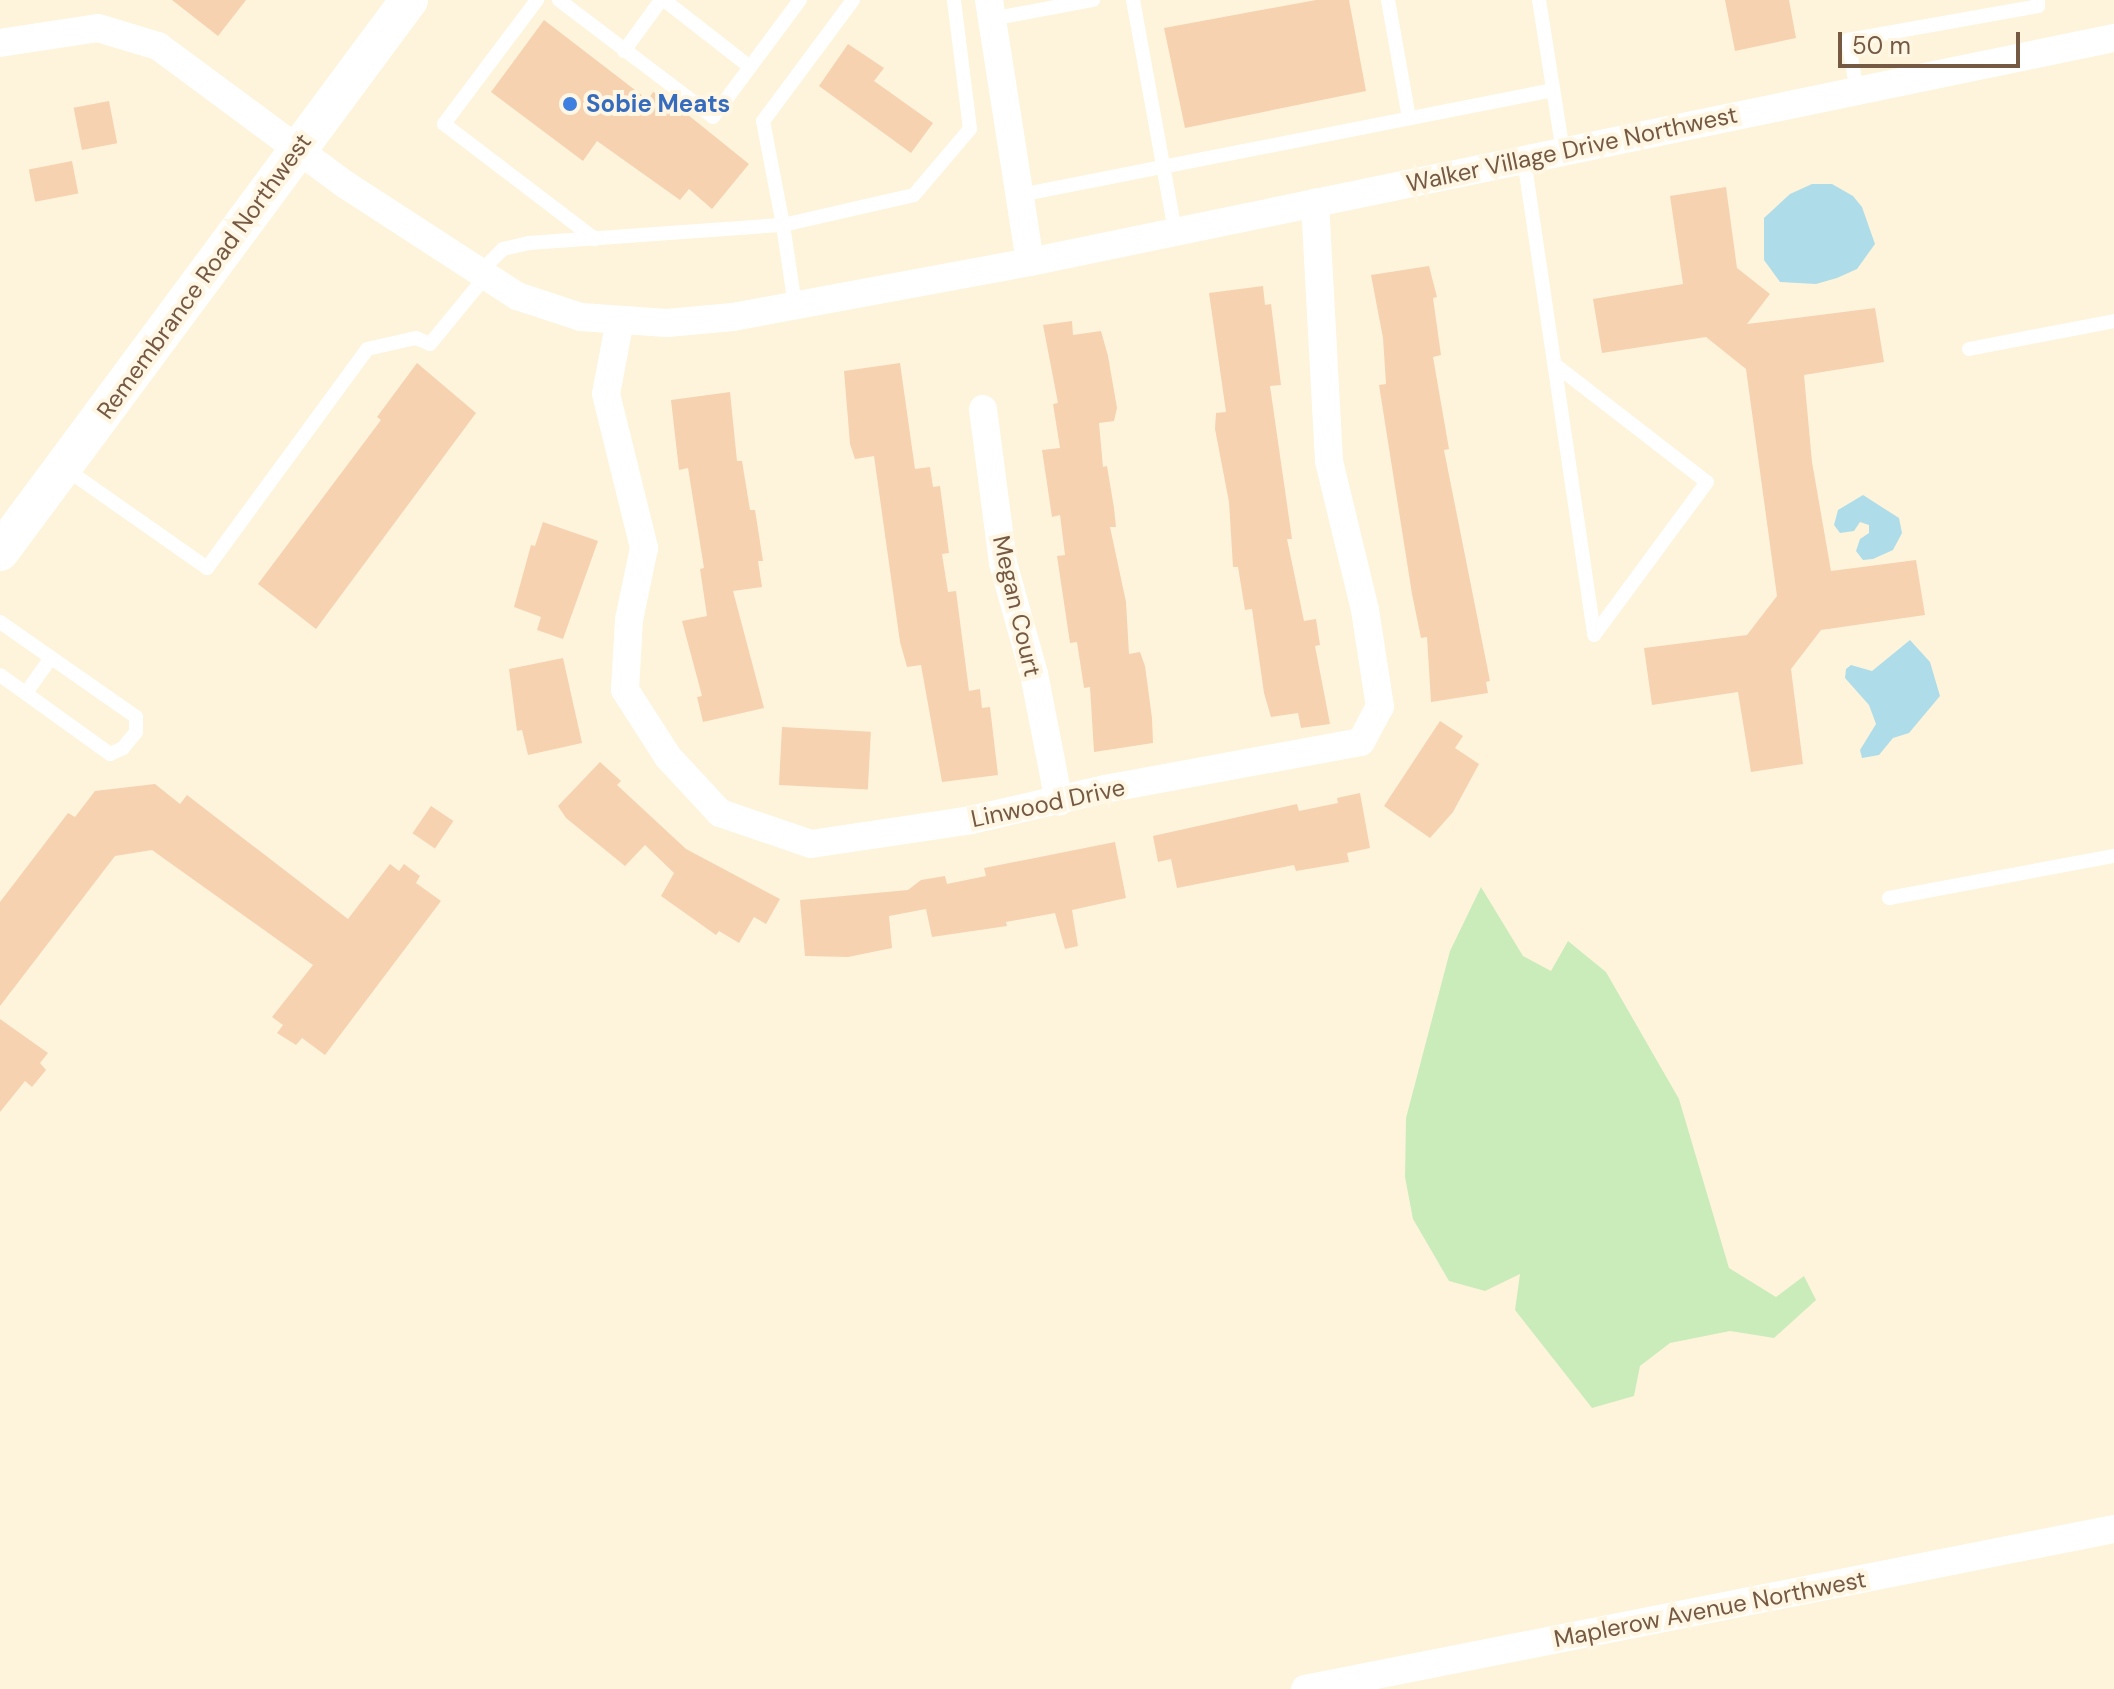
<!DOCTYPE html>
<html>
<head>
<meta charset="utf-8">
<style>
	body { margin:0 }
	#map { position:relative; width:2114px; height:1689px; overflow:hidden; background:#fef4db; font-family:"DM Sans",sans-serif }
	div>[style] { position:absolute }
	[style*='--x'] { left:calc(var(--x)*1px); top:calc(var(--y)*1px); width:calc(var(--w)*1px); rotate:calc(var(--a)*1deg) }
	.green>* { inset:0; background:#caecba }
	.water>* { inset:0; background:#afdce9 }
	.building>* { inset:0; background:#f6d2b1; transform-origin:0 0 }
	.lane>* { height:14px; margin:-7px; padding:0 7px; transform-origin:7px; border-radius:7px; background:#fff }
	.street>* { height:28px; margin:-14px; padding:0 14px; transform-origin:14px; border-radius:14px; background:#fff }
	.secondary>* { height:38px; margin:-19px; padding:0 19px; transform-origin:19px; border-radius:19px; background:#fff }
	.dots>* { width:22px; height:22px; translate:-50% -50%; box-sizing:border-box; border:4px solid #fff7e4; border-radius:50% }
	span { translate:-50% -50%; white-space:nowrap; text-align:center; line-height:1.15; -webkit-text-stroke:8px #fff7e4; paint-order:stroke }
	.shop-label { font-size:24px; color:#366cbe; font-weight:700 }
	.left { translate:0 -50%; text-align:left }
	.street-label { font-size:24px; color:#755943 }
	.scale { position:absolute; left:1838px; top:32px; width:182px; height:36px; box-sizing:border-box; border:4px solid #755943; border-top:0; padding-left:10px; font-size:24px; line-height:28px; white-space:nowrap; color:#755943; -webkit-text-stroke:6px #fff7e4; paint-order:stroke }
</style>
</head>
<body>
<div id="map">
	<div class="green">
		<i style="clip-path:polygon(1481px 887px,1523px 956px,1551px 971px,1568px 941px,1606px 972px,1679px 1099px,1729px 1268px,1776px 1297px,1804px 1276px,1816px 1300px,1774px 1338px,1730px 1331px,1670px 1343px,1640px 1366px,1634px 1396px,1592px 1408px,1515px 1310px,1520px 1274px,1485px 1291px,1449px 1281px,1413px 1219px,1405px 1177px,1406px 1118px,1450px 951px)"></i>
	</div>
	<div class="water">
		<i style="clip-path:polygon(1812px 184px,1832px 184px,1853px 196px,1862px 207px,1875px 244px,1857px 269px,1837px 278px,1816px 284px,1780px 282px,1764px 260px,1764px 218px,1790px 194px)"></i>
		<i style="clip-path:polygon(1863px 495px,1899px 518px,1902px 533px,1893px 550px,1873px 559px,1863px 560px,1856px 551px,1860px 539px,1869px 533px,1869px 525px,1860px 522px,1854px 531px,1840px 533px,1834px 525px,1838px 510px)"></i>
		<i style="clip-path:polygon(1910px 640px,1930px 662px,1940px 696px,1909px 733px,1893px 738px,1879px 755px,1862px 758px,1860px 750px,1876px 724px,1869px 705px,1845px 678px,1846px 669px,1851px 665px,1872px 671px)"></i>
	</div>
	<div class="building">
		<i style="clip-path:polygon(172px 0,246px 0,218px 36px)"></i>
		<i style="clip-path:polygon(1316px 0,1349px 0,1366px 91px,1185px 128px,1164px 28px)"></i>
		<i style="clip-path:polygon(1725px 0,1789px 0,1796px 38px,1735px 51px)"></i>
		<i style="clip-path:polygon(544px 20px,648px 100px,653px 92px,667px 98px,749px 164px,712px 209px,689px 189px,680px 200px,597px 141px,583px 161px,491px 92px)"></i>
		<i style="clip-path:polygon(848px 44px,884px 68px,874px 81px,933px 123px,911px 153px,819px 86px)"></i>
		<i style="left:109px;top:101px;width:43px;height:36px;rotate:79deg"></i>
		<i style="left:72px;top:161px;width:33px;height:44px;rotate:79deg"></i>
		<i style="clip-path:polygon(1726px 187px,1737px 268px,1770px 294px,1747px 324px,1875px 308px,1884px 362px,1804px 375px,1812px 462px,1831px 571px,1916px 560px,1925px 615px,1821px 630px,1791px 669px,1803px 764px,1751px 772px,1738px 692px,1652px 705px,1644px 648px,1747px 635px,1777px 596px,1746px 369px,1706px 337px,1602px 353px,1593px 299px,1683px 284px,1670px 196px)"></i>
		<i style="clip-path:polygon(1429px 266px,1437px 297px,1433px 298px,1441px 355px,1433px 357px,1449px 449px,1444px 450px,1490px 681px,1486px 682px,1488px 693px,1431px 702px,1427px 637px,1421px 638px,1412px 594px,1379px 385px,1386px 384px,1383px 338px,1371px 275px)"></i>
		<i style="clip-path:polygon(1263px 286px,1265px 305px,1271px 304px,1281px 385px,1270px 386px,1292px 539px,1287px 539px,1304px 621px,1316px 619px,1320px 645px,1315px 646px,1330px 724px,1301px 728px,1298px 713px,1271px 717px,1264px 693px,1252px 609px,1245px 610px,1238px 567px,1233px 567px,1229px 502px,1215px 429px,1216px 413px,1226px 412px,1209px 293px)"></i>
		<i style="clip-path:polygon(1072px 321px,1073px 335px,1101px 331px,1108px 356px,1117px 408px,1114px 421px,1099px 423px,1103px 467px,1107px 466px,1114px 508px,1116px 527px,1110px 527px,1126px 602px,1129px 654px,1140px 652px,1145px 666px,1152px 718px,1153px 743px,1094px 752px,1090px 687px,1084px 688px,1077px 642px,1070px 643px,1057px 556px,1065px 555px,1060px 515px,1052px 517px,1042px 450px,1060px 448px,1053px 404px,1058px 403px,1043px 325px)"></i>
		<i style="clip-path:polygon(417px 363px,476px 413px,316px 629px,258px 584px,381px 420px,377px 417px)"></i>
		<i style="clip-path:polygon(900px 363px,915px 469px,930px 467px,933px 487px,940px 486px,949px 553px,942px 554px,948px 592px,956px 591px,969px 691px,980px 689px,982px 708px,990px 707px,998px 775px,942px 782px,921px 665px,907px 667px,900px 642px,874px 456px,855px 459px,850px 444px,844px 371px)"></i>
		<i style="clip-path:polygon(730px 392px,737px 461px,742px 461px,750px 510px,755px 510px,763px 561px,758px 561px,762px 587px,733px 591px,764px 708px,703px 722px,697px 697px,702px 696px,682px 621px,707px 616px,700px 569px,704px 568px,688px 468px,679px 470px,671px 400px)"></i>
		<i style="clip-path:polygon(543px 522px,598px 541px,563px 639px,537px 630px,541px 617px,514px 607px,531px 545px,535px 546px)"></i>
		<i style="clip-path:polygon(563px 658px,582px 743px,528px 755px,522px 730px,517px 731px,509px 669px)"></i>
		<i style="clip-path:polygon(1440px 721px,1463px 736px,1455px 748px,1479px 764px,1453px 812px,1430px 838px,1384px 806px)"></i>
		<i style="left:782px;top:727px;width:89px;height:58px;rotate:3deg"></i>
		<i style="clip-path:polygon(600px 762px,621px 781px,617px 785px,686px 849px,780px 899px,766px 924px,754px 917px,739px 943px,719px 931px,716px 935px,661px 896px,674px 873px,645px 845px,625px 866px,566px 818px,558px 806px)"></i>
		<i style="clip-path:polygon(155px 784px,180px 804px,187px 795px,348px 919px,390px 864px,399px 871px,404px 864px,420px 876px,416px 883px,441px 901px,325px 1055px,302px 1038px,296px 1045px,277px 1033px,283px 1025px,272px 1017px,313px 965px,152px 850px,115px 856px,0 1006px,0 902px,68px 813px,75px 817px,95px 791px)"></i>
		<i style="clip-path:polygon(1360px 793px,1370px 848px,1347px 853px,1349px 862px,1296px 871px,1294px 865px,1177px 888px,1171px 859px,1158px 862px,1153px 836px,1297px 804px,1299px 811px,1338px 803px,1337px 798px)"></i>
		<i style="left:431px;top:806px;width:27px;height:33px;rotate:34deg"></i>
		<i style="clip-path:polygon(1115px 842px,1126px 898px,1072px 910px,1078px 946px,1065px 949px,1055px 913px,1006px 922px,1007px 926px,932px 937px,926px 909px,889px 916px,892px 948px,848px 957px,805px 956px,800px 900px,908px 890px,921px 880px,945px 876px,947px 884px,986px 876px,984px 868px)"></i>
		<i style="clip-path:polygon(0 1019px,48px 1053px,40px 1063px,46px 1070px,32px 1087px,25px 1081px,0 1112px)"></i>
	</div>
	<div class="lane">
		<i style="--x:537;--y:0;--w:155;--a:126.9"></i>
		<i style="--x:444;--y:124;--w:190;--a:37.3"></i>
		<i style="--x:559;--y:0;--w:193;--a:37.2"></i>
		<i style="--x:713;--y:117;--w:146;--a:-53.4"></i>
		<i style="--x:664;--y:0;--w:109;--a:37.9"></i>
		<i style="--x:853;--y:0;--w:151;--a:126.6"></i>
		<i style="--x:763;--y:121;--w:106;--a:79.1"></i>
		<i style="--x:783;--y:225;--w:134;--a:-12.9"></i>
		<i style="--x:914;--y:195;--w:87;--a:-49.7"></i>
		<i style="--x:970;--y:129;--w:130;--a:-97.1"></i>
		<i style="--x:1133;--y:0;--w:235;--a:79.7"></i>
		<i style="--x:1388;--y:0;--w:120;--a:79.9"></i>
		<i style="--x:1539;--y:0;--w:153;--a:81"></i>
		<i style="--x:991;--y:19;--w:104;--a:-10.6"></i>
		<i style="--x:624;--y:51;--w:63;--a:-54"></i>
		<i style="--x:1857;--y:91;--w:52;--a:-100"></i>
		<i style="--x:1848;--y:40;--w:193;--a:-10.1"></i>
		<i style="--x:2038;--y:6;--w:6;--a:-90"></i>
		<i style="--x:1524;--y:159;--w:481;--a:81.6"></i>
		<i style="--x:1020;--y:195;--w:543;--a:-11.14"></i>
		<i style="--x:479;--y:273;--w:34;--a:-45"></i>
		<i style="--x:503;--y:249;--w:27;--a:-13"></i>
		<i style="--x:529;--y:243;--w:255;--a:-4.1"></i>
		<i style="--x:783;--y:225;--w:81;--a:81.5"></i>
		<i style="--x:1969;--y:349;--w:148;--a:-10.9"></i>
		<i style="--x:1558;--y:367;--w:188;--a:37.7"></i>
		<i style="--x:1707;--y:482;--w:190;--a:126.4"></i>
		<i style="--x:63;--y:467;--w:176;--a:35"></i>
		<i style="--x:207;--y:568;--w:271;--a:-53.8"></i>
		<i style="--x:367;--y:349;--w:50;--a:-12.7"></i>
		<i style="--x:416;--y:338;--w:15;--a:23"></i>
		<i style="--x:430;--y:344;--w:87;--a:-50.6"></i>
		<i style="--x:0;--y:622;--w:166;--a:34.9"></i>
		<i style="--x:136;--y:717;--w:15;--a:90"></i>
		<i style="--x:136;--y:732;--w:21;--a:129"></i>
		<i style="--x:123;--y:748;--w:14;--a:155"></i>
		<i style="--x:110;--y:754;--w:135;--a:-144.3"></i>
		<i style="--x:26;--y:693;--w:42;--a:-54.8"></i>
		<i style="--x:1889;--y:898;--w:229;--a:-10.6"></i>
	</div>
	<div class="street">
		<i style="--x:989;--y:0;--w:265;--a:81.1"></i>
		<i style="--x:0;--y:43;--w:99;--a:-8.7"></i>
		<i style="--x:98;--y:28;--w:63;--a:16.7"></i>
		<i style="--x:158;--y:46;--w:234;--a:36.5"></i>
		<i style="--x:346;--y:185;--w:204;--a:33"></i>
		<i style="--x:517;--y:296;--w:67;--a:18.2"></i>
		<i style="--x:581;--y:317;--w:86;--a:4"></i>
		<i style="--x:667;--y:323;--w:66;--a:-5.2"></i>
		<i style="--x:733;--y:317;--w:302;--a:-10.5"></i>
		<i style="--x:1030;--y:262;--w:1107;--a:-11.68"></i>
		<i style="--x:620;--y:320;--w:75;--a:100.7"></i>
		<i style="--x:606;--y:394;--w:159;--a:76.1"></i>
		<i style="--x:644;--y:548;--w:74;--a:101.8"></i>
		<i style="--x:629;--y:620;--w:70;--a:93.3"></i>
		<i style="--x:625;--y:690;--w:80;--a:57.3"></i>
		<i style="--x:668;--y:757;--w:76;--a:47.1"></i>
		<i style="--x:720;--y:813;--w:96;--a:18.8"></i>
		<i style="--x:811;--y:844;--w:162;--a:-8.5"></i>
		<i style="--x:971;--y:820;--w:138;--a:-13"></i>
		<i style="--x:1105;--y:789;--w:260;--a:-10.4"></i>
		<i style="--x:1361;--y:742;--w:40;--a:-62"></i>
		<i style="--x:1380;--y:707;--w:98;--a:-98.8"></i>
		<i style="--x:1365;--y:610;--w:153;--a:-103.6"></i>
		<i style="--x:1329;--y:461;--w:259;--a:-93.1"></i>
		<i style="--x:983;--y:409;--w:155;--a:82.6"></i>
		<i style="--x:1003;--y:563;--w:115;--a:74.4"></i>
		<i style="--x:1034;--y:674;--w:130;--a:78.9"></i>
		<i style="--x:1305;--y:1689;--w:825;--a:-11.19"></i>
	</div>
	<div class="secondary">
		<i style="--x:0;--y:552;--w:687;--a:-53.46"></i>
	</div>
	<div class="dots">
		<i style="left:570px;top:104px;background:#3f7fe0"></i>
	</div>
	<div class="shop-label">
		<span class="left" style="left:586px;top:104px">Sobie Meats</span>
	</div>
	<div class="street-label">
		<span style="left:1572px;top:149px;rotate:-12deg">Walker Village Drive Northwest</span>
		<span style="left:204px;top:276px;rotate:-54deg">Remembrance Road Northwest</span>
		<span style="left:1017px;top:606px;rotate:77deg">Megan Court</span>
		<span style="left:1048px;top:803px;rotate:-12deg">Linwood Drive</span>
		<span style="left:1710px;top:1609px;rotate:-11deg">Maplerow Avenue Northwest</span>
	</div>
	<div class="scale">50 m</div>
</div>
</body>
</html>
